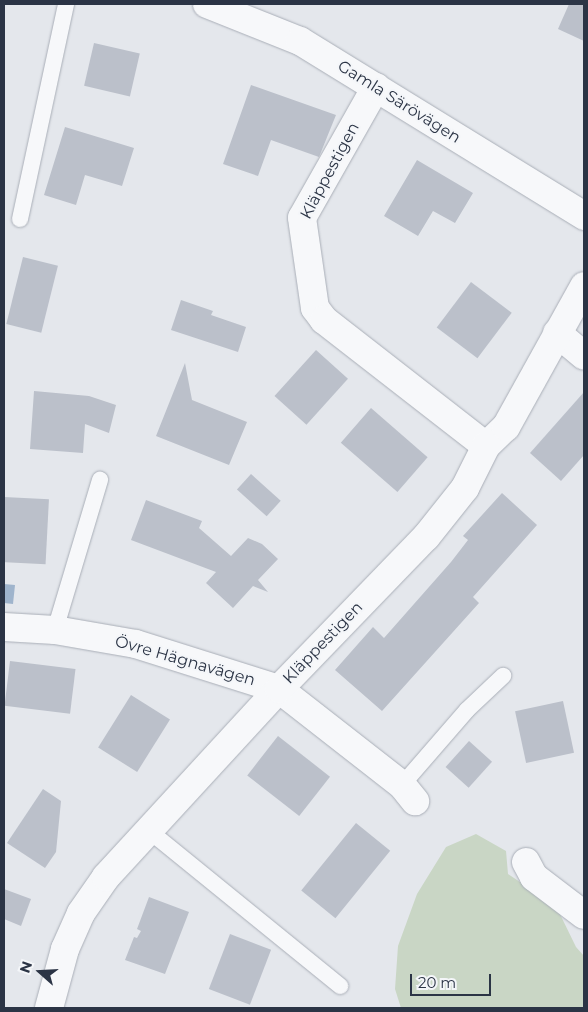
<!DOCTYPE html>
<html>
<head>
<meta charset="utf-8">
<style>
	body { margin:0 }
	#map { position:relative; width:588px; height:1012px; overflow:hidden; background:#e4e7ec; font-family:Montserrat,sans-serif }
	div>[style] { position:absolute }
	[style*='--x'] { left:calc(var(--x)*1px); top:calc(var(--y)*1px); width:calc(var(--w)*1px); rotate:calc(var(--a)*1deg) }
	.green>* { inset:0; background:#c9d6c5 }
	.water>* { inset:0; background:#9fb4cc }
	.building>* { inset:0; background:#bbc0ca; transform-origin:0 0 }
	.roads { filter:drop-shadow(0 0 1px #a9aeb7) drop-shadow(0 0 1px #a9aeb7) }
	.service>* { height:16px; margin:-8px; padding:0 8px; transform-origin:8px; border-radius:8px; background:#f7f8fa }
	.minor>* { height:28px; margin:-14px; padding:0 14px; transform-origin:14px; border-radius:14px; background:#f7f8fa }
	.tertiary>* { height:28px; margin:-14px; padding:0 14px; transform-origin:14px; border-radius:14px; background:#f7f8fa }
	span { translate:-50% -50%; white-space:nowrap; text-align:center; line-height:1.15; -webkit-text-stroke:4px #f4f6f9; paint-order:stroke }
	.street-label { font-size:16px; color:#2b3445 }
	.frame { position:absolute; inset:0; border:5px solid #2b3445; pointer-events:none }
	.north { position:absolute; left:15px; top:947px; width:50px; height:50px; -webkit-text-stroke:4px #f4f6f9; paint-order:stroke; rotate:289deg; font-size:14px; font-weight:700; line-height:20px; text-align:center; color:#2b3445 }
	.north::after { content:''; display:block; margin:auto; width:18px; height:22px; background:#2b3445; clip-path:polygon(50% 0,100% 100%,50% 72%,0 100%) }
	.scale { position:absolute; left:410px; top:974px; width:81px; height:22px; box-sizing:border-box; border:2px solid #2b3445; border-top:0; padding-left:6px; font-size:15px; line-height:18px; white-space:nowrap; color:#2b3445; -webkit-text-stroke:4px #f4f6f9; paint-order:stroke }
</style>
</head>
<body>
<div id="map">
	<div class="green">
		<i style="clip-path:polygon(476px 834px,506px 851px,508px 874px,556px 906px,576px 947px,584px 956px,584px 1008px,401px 1008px,395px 989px,398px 946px,417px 894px,446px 847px)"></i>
	</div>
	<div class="water">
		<i style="clip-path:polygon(4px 584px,15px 585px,13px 604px,4px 603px)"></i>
	</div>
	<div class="building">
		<i style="clip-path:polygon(569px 4px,584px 4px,584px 41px,558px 29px)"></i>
		<i style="left:94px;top:43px;width:47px;height:44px;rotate:13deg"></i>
		<i style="clip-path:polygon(251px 85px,336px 115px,319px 157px,271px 140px,258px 176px,223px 164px)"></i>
		<i style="clip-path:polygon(65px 127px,134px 148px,122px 186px,85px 175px,76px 205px,44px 195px)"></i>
		<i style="clip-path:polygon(417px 160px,473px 193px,455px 223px,433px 211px,418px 236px,384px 216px)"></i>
		<i style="left:23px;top:257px;width:36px;height:69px;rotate:14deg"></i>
		<i style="left:471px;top:282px;width:51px;height:57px;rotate:37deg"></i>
		<i style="clip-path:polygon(181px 300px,213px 311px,211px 315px,246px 327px,238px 352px,171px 330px)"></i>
		<i style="left:316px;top:350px;width:43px;height:62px;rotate:42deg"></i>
		<i style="clip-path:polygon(185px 363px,192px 400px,247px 422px,229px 465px,156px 436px)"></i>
		<i style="clip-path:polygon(34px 391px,89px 396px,116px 405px,109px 433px,85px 424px,83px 453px,30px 449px)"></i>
		<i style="clip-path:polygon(584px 392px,584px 455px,561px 481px,530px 453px)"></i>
		<i style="left:371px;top:408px;width:75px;height:46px;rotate:41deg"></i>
		<i style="left:251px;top:474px;width:40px;height:21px;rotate:42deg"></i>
		<i style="clip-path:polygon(502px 493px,537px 525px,473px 597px,479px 603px,382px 711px,335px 670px,373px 627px,384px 638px,451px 562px,468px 540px,463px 536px)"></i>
		<i style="left:4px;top:497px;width:45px;height:65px;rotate:3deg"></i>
		<i style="clip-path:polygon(146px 500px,202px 521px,199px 528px,231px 556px,248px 538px,262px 544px,278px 559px,258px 580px,268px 592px,253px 586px,233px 608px,206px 583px,216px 572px,131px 540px)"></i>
		<i style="left:10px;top:661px;width:66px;height:45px;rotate:7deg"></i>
		<i style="left:131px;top:695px;width:46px;height:62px;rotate:32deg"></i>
		<i style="left:563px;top:701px;width:53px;height:49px;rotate:78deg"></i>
		<i style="left:278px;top:736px;width:66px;height:50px;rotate:38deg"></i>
		<i style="left:469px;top:741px;width:31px;height:35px;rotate:42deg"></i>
		<i style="clip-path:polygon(43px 789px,61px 801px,56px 852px,45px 868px,7px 843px)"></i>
		<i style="left:356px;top:823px;width:44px;height:87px;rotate:39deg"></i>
		<i style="clip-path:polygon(4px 889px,31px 899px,21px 926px,4px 919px)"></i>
		<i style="clip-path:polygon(149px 897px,189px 912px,165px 974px,125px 960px,134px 937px,137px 938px,141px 931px,137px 929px)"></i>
		<i style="left:230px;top:934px;width:44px;height:59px;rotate:21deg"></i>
	</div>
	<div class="roads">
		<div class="service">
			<i style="--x:20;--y:219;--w:220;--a:-77.9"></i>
			<i style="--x:55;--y:630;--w:157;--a:-73.3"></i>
			<i style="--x:402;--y:785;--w:99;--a:-49.1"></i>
			<i style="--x:467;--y:710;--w:50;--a:-43.4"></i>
			<i style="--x:147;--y:829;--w:249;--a:39.1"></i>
		</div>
		<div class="minor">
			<i style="--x:376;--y:87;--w:150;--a:119.5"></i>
			<i style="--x:302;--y:218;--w:91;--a:81.8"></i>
			<i style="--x:315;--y:308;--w:15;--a:53"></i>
			<i style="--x:324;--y:320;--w:205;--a:37.9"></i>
			<i style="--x:557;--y:333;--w:35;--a:40"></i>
			<i style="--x:4;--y:627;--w:51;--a:3.4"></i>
			<i style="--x:55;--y:630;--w:82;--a:9.8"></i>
			<i style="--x:136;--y:644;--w:150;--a:17.5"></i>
			<i style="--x:279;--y:689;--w:156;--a:38"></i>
			<i style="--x:402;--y:785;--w:21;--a:51"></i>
			<i style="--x:526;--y:862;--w:17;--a:62"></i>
			<i style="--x:534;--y:877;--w:63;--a:37.2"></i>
			<i style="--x:49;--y:1008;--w:61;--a:-74.8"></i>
			<i style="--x:65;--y:949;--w:39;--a:-66"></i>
			<i style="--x:81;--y:913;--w:44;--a:-55.2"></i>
			<i style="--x:106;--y:877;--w:255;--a:-47.4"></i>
			<i style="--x:279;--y:689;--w:211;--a:-46"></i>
			<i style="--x:426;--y:537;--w:63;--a:-51.5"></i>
			<i style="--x:465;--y:488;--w:47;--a:-63.4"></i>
			<i style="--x:486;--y:446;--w:28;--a:-44"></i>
			<i style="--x:506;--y:427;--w:161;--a:-61"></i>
		</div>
		<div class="tertiary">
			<i style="--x:207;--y:4;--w:100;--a:21.7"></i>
			<i style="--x:300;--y:41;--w:334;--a:31.6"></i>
		</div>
	</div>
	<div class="street-label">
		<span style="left:399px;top:102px;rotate:32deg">Gamla Särövägen</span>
		<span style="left:330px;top:171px;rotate:-62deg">Kläppestigen</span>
		<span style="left:323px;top:643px;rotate:-46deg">Kläppestigen</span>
		<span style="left:185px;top:661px;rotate:16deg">Övre Hägnavägen</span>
	</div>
	<div class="frame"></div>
	<div class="north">N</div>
	<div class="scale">20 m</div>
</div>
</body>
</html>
